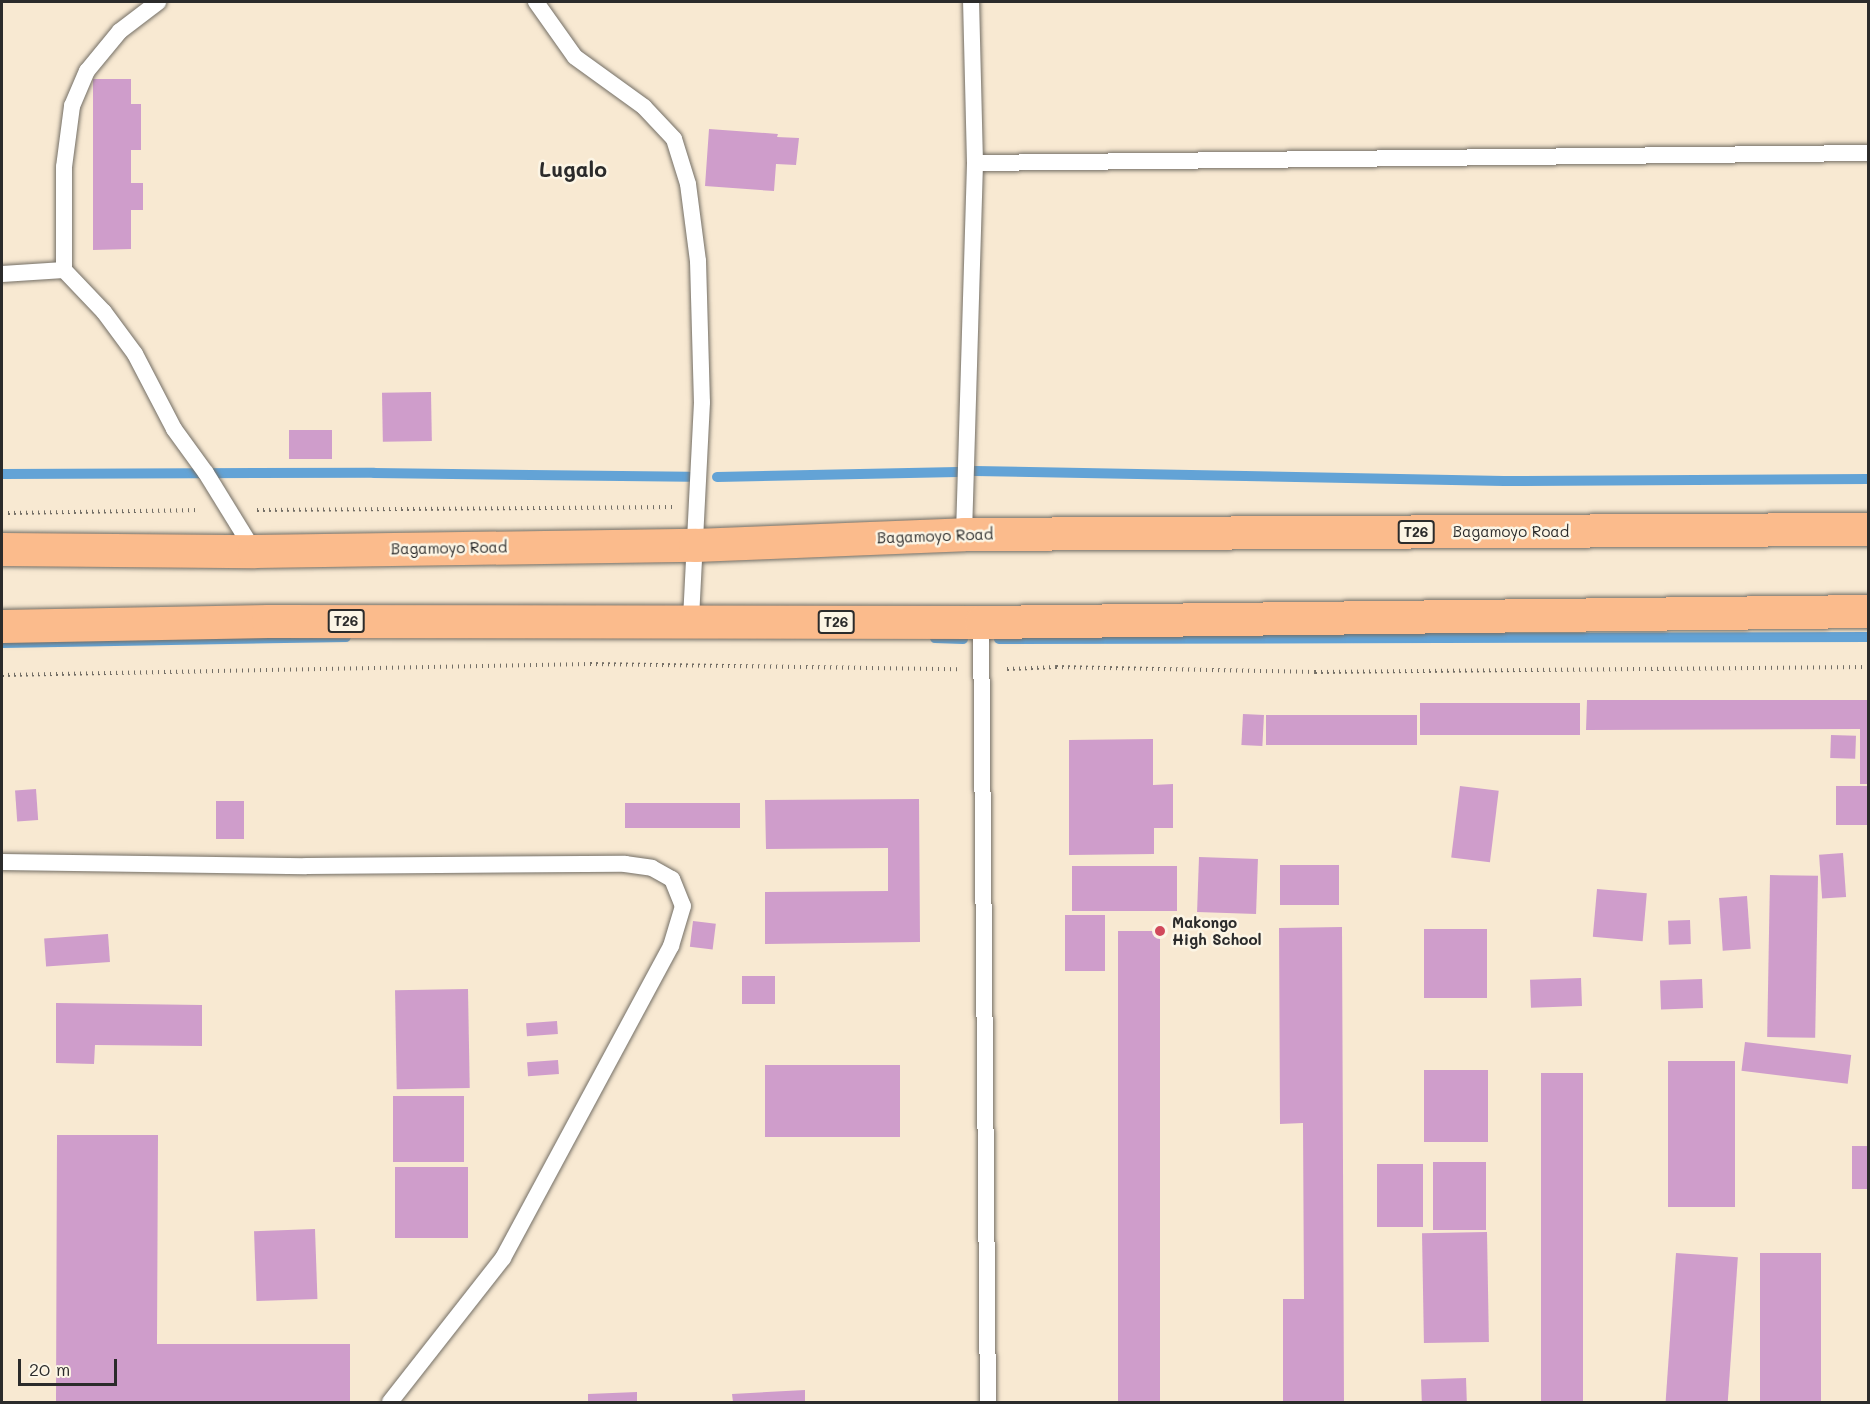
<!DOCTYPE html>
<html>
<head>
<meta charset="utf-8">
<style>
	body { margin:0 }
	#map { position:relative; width:1870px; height:1404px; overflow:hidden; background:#f8e9d2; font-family:Mali,sans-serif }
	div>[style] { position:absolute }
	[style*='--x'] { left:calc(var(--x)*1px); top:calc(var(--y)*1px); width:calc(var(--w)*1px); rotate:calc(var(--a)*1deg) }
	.stream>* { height:10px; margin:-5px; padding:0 5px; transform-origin:5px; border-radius:5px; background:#63a3d6 }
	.building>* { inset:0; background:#cf9dcb; transform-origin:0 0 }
	.path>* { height:4px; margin-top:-2px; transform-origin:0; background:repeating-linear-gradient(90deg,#736e65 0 1.5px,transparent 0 6px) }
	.roads { filter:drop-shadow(0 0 2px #736e65) drop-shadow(0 0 2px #736e65) }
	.service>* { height:16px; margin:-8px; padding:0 8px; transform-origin:8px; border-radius:8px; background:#fff }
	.trunk>* { height:33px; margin:-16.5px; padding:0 16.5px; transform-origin:16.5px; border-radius:16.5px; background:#fbbb8c }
	.dots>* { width:16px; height:16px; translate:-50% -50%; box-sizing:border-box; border:3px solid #fcf5e5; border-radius:50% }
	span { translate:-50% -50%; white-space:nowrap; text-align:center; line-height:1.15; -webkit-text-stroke:5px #fcf5e5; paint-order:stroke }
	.shield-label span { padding:2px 4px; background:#fcf5e5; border:2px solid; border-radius:4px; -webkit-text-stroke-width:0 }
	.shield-label { font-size:14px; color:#2b2b2b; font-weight:700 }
	.street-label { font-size:15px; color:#2b2b2b }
	.poi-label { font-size:15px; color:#2b2b2b; font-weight:700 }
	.left { translate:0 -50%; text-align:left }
	.district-label { font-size:21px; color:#2b2b2b; font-weight:700 }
	.frame { position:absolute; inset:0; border:3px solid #2b2b2b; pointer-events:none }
	.scale { position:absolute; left:18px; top:1359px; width:99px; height:27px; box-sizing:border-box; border:3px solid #2b2b2b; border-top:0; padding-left:8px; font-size:18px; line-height:21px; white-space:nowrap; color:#2b2b2b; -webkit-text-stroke:4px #fcf5e5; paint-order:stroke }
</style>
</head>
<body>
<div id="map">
	<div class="stream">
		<i style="--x:975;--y:471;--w:529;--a:1.08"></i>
		<i style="--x:1504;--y:481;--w:364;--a:-0.3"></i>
		<i style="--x:2;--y:474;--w:372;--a:-0.2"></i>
		<i style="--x:374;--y:473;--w:315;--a:0.7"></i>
		<i style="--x:717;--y:477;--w:241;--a:-1.2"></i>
		<i style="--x:935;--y:638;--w:28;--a:2"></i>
		<i style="--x:999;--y:639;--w:869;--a:-0.13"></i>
		<i style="--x:2;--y:643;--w:344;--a:-1"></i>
	</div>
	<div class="building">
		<i style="clip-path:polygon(93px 79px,131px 79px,131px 104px,141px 104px,141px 150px,131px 150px,131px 183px,143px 183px,143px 210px,131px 210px,131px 249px,93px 250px)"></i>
		<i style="clip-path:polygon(709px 129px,778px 134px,777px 137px,799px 138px,796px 165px,776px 164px,774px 191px,705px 186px)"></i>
		<i style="left:431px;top:392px;width:49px;height:49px;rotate:89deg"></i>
		<i style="left:332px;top:430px;width:29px;height:43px;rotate:90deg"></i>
		<i style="clip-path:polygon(1587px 700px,1868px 700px,1868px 784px,1860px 784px,1860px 729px,1586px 730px)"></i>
		<i style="left:1580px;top:703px;width:32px;height:160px;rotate:90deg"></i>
		<i style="left:1243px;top:714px;width:21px;height:31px;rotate:3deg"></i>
		<i style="left:1266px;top:715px;width:151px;height:30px"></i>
		<i style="left:1831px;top:735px;width:25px;height:23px;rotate:2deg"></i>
		<i style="clip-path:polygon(1153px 739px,1153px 785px,1173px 784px,1173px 828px,1154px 828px,1154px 854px,1069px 855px,1069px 740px)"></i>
		<i style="left:1460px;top:786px;width:39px;height:72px;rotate:7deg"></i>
		<i style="left:1836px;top:786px;width:32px;height:39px"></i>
		<i style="left:36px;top:789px;width:31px;height:21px;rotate:86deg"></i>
		<i style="clip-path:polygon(919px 799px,920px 942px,765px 944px,765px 892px,888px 891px,888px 848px,766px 849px,765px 800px)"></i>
		<i style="left:216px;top:801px;width:28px;height:38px"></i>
		<i style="left:740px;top:803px;width:25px;height:115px;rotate:90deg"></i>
		<i style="left:1843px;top:853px;width:44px;height:24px;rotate:86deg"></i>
		<i style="left:1199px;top:857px;width:59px;height:55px;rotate:2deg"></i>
		<i style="left:1280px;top:865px;width:59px;height:40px"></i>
		<i style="left:1072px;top:866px;width:105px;height:45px"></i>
		<i style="left:1770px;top:875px;width:48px;height:162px;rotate:1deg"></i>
		<i style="left:1597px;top:889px;width:50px;height:48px;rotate:5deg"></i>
		<i style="left:1747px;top:896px;width:53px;height:28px;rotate:86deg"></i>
		<i style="left:1065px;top:915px;width:40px;height:56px"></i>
		<i style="left:1690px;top:920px;width:24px;height:22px;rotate:88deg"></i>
		<i style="left:693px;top:921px;width:23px;height:26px;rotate:7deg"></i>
		<i style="clip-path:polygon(1342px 927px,1344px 1402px,1283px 1402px,1283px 1299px,1304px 1299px,1303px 1123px,1280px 1124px,1279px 928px)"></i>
		<i style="left:1487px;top:929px;width:69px;height:63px;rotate:90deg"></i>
		<i style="left:1118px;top:931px;width:42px;height:471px"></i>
		<i style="left:108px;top:934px;width:28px;height:64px;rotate:86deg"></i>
		<i style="left:742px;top:976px;width:33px;height:28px"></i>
		<i style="left:1581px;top:978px;width:28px;height:51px;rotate:88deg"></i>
		<i style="left:1702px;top:979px;width:29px;height:42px;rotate:88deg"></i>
		<i style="left:468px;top:989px;width:99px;height:73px;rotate:89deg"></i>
		<i style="clip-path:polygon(56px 1003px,202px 1005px,202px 1046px,95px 1045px,94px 1064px,56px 1063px)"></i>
		<i style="left:557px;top:1021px;width:13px;height:31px;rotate:86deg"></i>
		<i style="left:1745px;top:1042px;width:107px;height:29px;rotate:7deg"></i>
		<i style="left:558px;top:1060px;width:14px;height:31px;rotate:86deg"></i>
		<i style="left:1668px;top:1061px;width:67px;height:146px"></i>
		<i style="left:765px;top:1065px;width:135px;height:72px"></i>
		<i style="left:1424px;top:1070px;width:64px;height:72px"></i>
		<i style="left:1541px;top:1073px;width:42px;height:329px"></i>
		<i style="left:393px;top:1096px;width:71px;height:66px"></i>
		<i style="clip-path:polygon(57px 1135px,158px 1135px,157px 1344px,350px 1344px,350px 1402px,56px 1402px)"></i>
		<i style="left:1852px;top:1146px;width:16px;height:43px"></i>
		<i style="left:1486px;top:1162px;width:68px;height:53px;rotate:90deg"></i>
		<i style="left:1377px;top:1164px;width:46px;height:63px"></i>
		<i style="left:468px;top:1167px;width:71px;height:73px;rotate:90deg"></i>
		<i style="left:315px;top:1229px;width:70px;height:61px;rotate:88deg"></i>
		<i style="left:1487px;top:1232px;width:110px;height:65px;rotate:89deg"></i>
		<i style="left:1676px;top:1253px;width:62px;height:149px;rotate:4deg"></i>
		<i style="left:1760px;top:1253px;width:61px;height:149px"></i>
		<i style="left:1466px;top:1378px;width:24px;height:45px;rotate:88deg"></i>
		<i style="clip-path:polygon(805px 1390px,805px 1402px,733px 1402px,732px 1394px)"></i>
		<i style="clip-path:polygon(637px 1392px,637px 1402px,588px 1402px,588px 1394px)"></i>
	</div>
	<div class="path">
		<i style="--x:257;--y:510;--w:416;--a:-0.4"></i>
		<i style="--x:8;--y:513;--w:191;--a:-0.9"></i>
		<i style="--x:1007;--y:669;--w:49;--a:-2.3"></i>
		<i style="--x:1056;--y:667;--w:259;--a:1.1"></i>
		<i style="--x:1315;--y:672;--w:553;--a:-0.52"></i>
		<i style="--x:2;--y:675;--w:588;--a:-1.07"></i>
		<i style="--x:590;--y:664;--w:368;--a:0.8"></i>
	</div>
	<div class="roads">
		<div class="service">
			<i style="--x:536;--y:2;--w:67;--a:54.7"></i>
			<i style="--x:575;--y:57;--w:85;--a:35.9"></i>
			<i style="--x:644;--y:107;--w:44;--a:46.8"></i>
			<i style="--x:674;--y:139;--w:47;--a:72.7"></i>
			<i style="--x:688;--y:184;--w:78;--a:82.6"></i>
			<i style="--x:698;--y:261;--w:141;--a:88.4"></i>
			<i style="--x:702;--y:402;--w:219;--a:92.9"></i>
			<i style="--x:975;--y:163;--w:893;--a:-0.64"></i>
			<i style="--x:64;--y:270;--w:103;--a:-90"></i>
			<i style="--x:64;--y:167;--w:62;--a:-82.5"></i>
			<i style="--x:72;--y:106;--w:38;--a:-67"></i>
			<i style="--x:87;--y:71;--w:52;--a:-50.5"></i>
			<i style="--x:120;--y:31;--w:48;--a:-37.3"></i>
			<i style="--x:2;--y:274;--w:62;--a:-3.7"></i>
			<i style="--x:64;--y:270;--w:58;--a:46.4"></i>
			<i style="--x:104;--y:312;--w:52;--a:53.6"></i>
			<i style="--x:135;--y:354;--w:85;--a:62.5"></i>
			<i style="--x:174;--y:429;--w:54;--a:54"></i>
			<i style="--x:206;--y:473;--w:92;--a:58.4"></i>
			<i style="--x:964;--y:534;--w:371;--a:-88.3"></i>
			<i style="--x:975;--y:163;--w:161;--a:-91.4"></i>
			<i style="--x:981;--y:622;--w:780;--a:89.49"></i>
			<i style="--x:2;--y:862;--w:304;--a:0.8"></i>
			<i style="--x:306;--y:866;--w:319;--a:-0.4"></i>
			<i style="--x:625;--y:864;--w:27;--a:8"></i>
			<i style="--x:652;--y:868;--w:23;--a:29"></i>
			<i style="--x:672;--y:879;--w:29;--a:68"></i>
			<i style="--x:683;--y:906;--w:42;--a:106.7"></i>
			<i style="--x:671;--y:946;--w:354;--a:118.3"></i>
			<i style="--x:503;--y:1258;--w:183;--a:128.1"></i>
		</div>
		<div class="trunk">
			<i style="--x:2;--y:549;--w:252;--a:0.5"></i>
			<i style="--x:254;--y:551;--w:441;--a:-0.8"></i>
			<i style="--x:695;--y:545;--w:269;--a:-2.3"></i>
			<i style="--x:964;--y:534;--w:904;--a:-0.32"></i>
			<i style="--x:2;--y:626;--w:266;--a:-1.1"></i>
			<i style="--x:268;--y:621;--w:713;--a:0.08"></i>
			<i style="--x:981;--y:622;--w:887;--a:-0.71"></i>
		</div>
	</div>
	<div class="dots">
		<i style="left:1160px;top:931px;background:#d1495b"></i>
	</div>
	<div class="shield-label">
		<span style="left:1416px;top:532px">T26</span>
		<span style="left:346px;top:621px">T26</span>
		<span style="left:836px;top:622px">T26</span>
	</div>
	<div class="street-label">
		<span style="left:1511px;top:532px">Bagamoyo Road</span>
		<span style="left:935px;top:536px;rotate:-2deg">Bagamoyo Road</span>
		<span style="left:449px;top:548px;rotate:-1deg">Bagamoyo Road</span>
	</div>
	<div class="poi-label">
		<span class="left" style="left:1172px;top:931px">Makongo<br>High School</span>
	</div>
	<div class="district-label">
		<span style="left:573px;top:169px">Lugalo</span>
	</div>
	<div class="frame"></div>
	<div class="scale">20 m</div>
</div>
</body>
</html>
